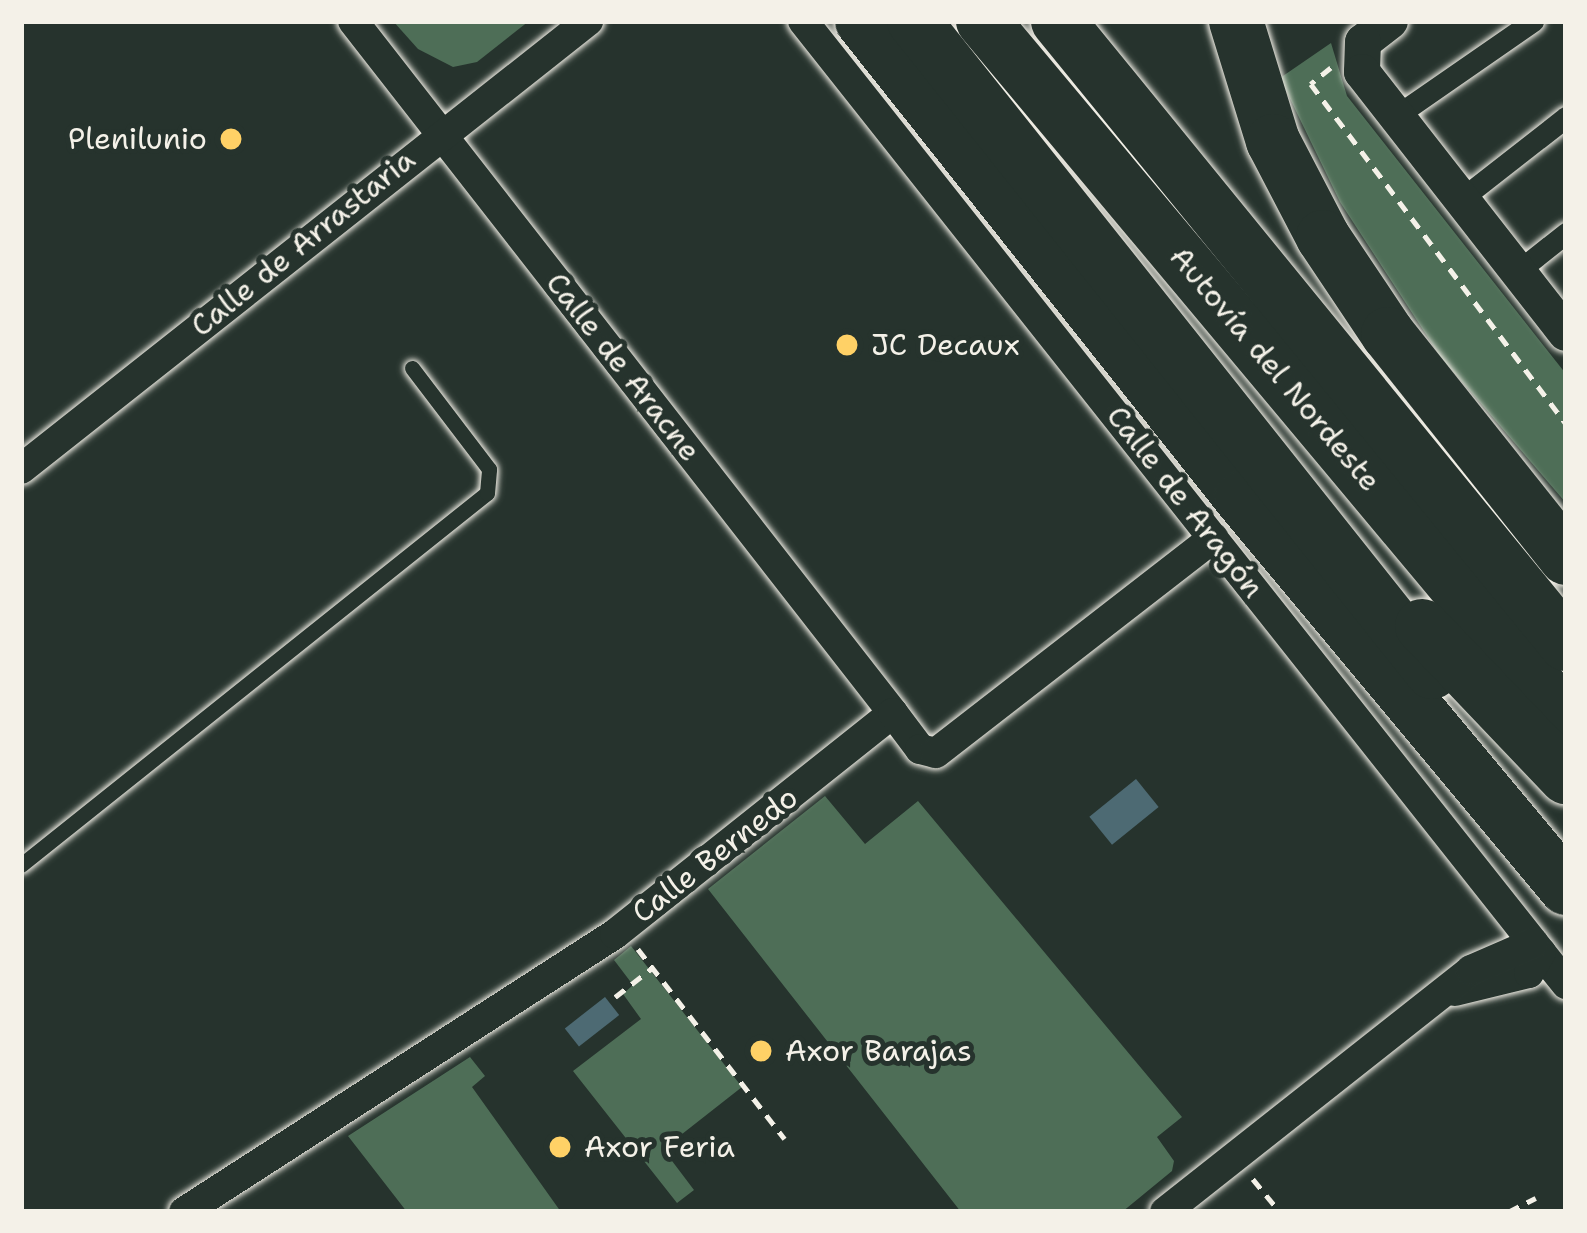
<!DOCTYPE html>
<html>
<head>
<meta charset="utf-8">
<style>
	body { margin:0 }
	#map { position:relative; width:1587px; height:1233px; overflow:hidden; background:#26332d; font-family:"Shantell Sans",sans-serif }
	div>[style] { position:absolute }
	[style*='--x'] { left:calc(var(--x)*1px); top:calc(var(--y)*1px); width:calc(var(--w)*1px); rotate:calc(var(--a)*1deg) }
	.green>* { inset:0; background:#4e6e57 }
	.water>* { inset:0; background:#4d6a73; transform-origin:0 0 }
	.path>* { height:4.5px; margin-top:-2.25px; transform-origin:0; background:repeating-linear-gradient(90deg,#f4f1e8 0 12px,transparent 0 21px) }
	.roads { filter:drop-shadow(0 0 3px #f4f1e8) drop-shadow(0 0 3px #f4f1e8) }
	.service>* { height:15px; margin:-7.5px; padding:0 7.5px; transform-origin:7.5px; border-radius:7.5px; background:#26332d }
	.pedestrian>* { height:21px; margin:-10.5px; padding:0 10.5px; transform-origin:10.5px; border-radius:10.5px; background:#26332d }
	.minor>* { height:30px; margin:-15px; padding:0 15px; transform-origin:15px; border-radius:15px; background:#26332d }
	.tertiary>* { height:36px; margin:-18px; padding:0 18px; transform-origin:18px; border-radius:18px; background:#26332d }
	.motorway>* { height:54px; margin:-27px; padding:0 27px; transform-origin:27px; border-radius:27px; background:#26332d }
	.dots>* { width:33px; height:33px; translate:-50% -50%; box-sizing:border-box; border:6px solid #26332d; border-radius:50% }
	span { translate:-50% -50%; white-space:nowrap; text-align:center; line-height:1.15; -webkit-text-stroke:10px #26332d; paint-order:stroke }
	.poi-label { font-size:30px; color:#f4f1e8 }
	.right { translate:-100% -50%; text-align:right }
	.left { translate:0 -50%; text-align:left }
	.street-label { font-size:30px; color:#f4f1e8 }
	.frame { position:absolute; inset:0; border:24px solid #f4f1e8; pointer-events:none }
</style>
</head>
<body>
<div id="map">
	<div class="green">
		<i style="clip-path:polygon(393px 21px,529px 21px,477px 62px,453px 67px,418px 49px)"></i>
		<i style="clip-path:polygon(1331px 43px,1347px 96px,1566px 374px,1566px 503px,1440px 356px,1340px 202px,1280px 78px)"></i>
		<i style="clip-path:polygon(825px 796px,865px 844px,918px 801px,1182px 1117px,1157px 1137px,1174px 1161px,1172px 1171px,1122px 1212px,961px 1212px,708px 889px)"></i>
		<i style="clip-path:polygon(631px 946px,742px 1087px,663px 1149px,694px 1190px,677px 1203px,573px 1071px,641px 1019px,623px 994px,633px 985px,614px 960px)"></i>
		<i style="clip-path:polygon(470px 1057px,485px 1076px,472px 1087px,561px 1212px,407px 1212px,348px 1136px)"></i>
	</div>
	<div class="water">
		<i style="left:1136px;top:779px;width:36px;height:60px;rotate:51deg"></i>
		<i style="left:605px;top:997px;width:23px;height:51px;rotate:52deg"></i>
	</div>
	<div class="path">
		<i style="--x:1331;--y:68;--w:26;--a:141"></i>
		<i style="--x:1311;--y:84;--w:425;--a:53.1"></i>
		<i style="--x:638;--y:949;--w:240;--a:52.3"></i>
		<i style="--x:615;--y:997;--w:47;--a:-38.1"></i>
		<i style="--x:1253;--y:1179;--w:43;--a:50.7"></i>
		<i style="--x:1508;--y:1212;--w:31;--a:-27"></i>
	</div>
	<div class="roads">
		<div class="service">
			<i style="--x:21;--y:865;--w:596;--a:-38.6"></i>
			<i style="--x:487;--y:493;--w:24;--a:-85"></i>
			<i style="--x:489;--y:469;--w:127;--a:-127.3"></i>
		</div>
		<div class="pedestrian">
			<i style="--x:1396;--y:116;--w:167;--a:-34.7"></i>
			<i style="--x:1461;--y:199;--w:133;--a:-38"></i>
			<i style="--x:1518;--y:271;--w:61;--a:-38.4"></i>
		</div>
		<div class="minor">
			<i style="--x:353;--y:21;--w:878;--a:52.03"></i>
			<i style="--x:803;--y:21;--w:1229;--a:51.61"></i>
			<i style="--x:21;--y:469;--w:723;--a:-38.31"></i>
			<i style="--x:1455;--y:991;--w:76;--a:-13.7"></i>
			<i style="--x:1529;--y:973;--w:24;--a:-60"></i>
			<i style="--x:184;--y:1212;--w:513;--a:-32.82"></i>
			<i style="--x:615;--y:934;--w:355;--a:-38.5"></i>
			<i style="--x:893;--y:713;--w:45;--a:53.1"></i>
			<i style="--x:920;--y:749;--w:16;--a:14"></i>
			<i style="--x:936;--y:753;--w:351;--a:-37.8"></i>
			<i style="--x:1165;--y:1212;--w:390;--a:-38.3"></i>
			<i style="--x:1471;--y:970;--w:68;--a:-23.5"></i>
		</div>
		<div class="tertiary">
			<i style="--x:1390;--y:21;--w:34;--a:142"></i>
			<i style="--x:1363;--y:42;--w:30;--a:92"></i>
			<i style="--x:1362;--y:72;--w:331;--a:52"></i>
		</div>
		<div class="motorway">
			<i style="--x:862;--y:21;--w:609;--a:51.53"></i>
			<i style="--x:1241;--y:498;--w:508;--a:50.19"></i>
			<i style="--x:914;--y:21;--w:832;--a:51.49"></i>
			<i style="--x:983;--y:21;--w:909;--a:50.09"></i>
			<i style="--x:1058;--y:21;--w:804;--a:50.81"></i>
			<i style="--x:1236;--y:21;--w:126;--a:72.9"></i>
			<i style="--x:1273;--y:141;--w:108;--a:62.5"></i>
			<i style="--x:1323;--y:237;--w:117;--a:56.2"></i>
			<i style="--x:1388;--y:334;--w:286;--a:51.5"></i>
			<i style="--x:1422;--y:626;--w:209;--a:46.4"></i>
		</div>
	</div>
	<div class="dots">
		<i style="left:231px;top:139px;background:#ffd166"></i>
		<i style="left:847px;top:345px;background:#ffd166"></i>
		<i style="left:761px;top:1051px;background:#ffd166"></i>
		<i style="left:560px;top:1147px;background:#ffd166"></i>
	</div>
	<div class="poi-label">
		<span class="right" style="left:207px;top:139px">Plenilunio</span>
		<span class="left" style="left:871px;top:345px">JC Decaux</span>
		<span class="left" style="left:785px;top:1051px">Axor Barajas</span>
		<span class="left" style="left:584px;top:1147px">Axor Feria</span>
	</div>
	<div class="street-label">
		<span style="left:303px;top:243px;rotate:-39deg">Calle de Arrastaria</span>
		<span style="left:623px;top:367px;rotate:52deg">Calle de Aracne</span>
		<span style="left:1275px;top:369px;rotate:50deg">Autovía del Nordeste</span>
		<span style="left:1185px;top:502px;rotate:52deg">Calle de Aragón</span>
		<span style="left:715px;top:855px;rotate:-38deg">Calle Bernedo</span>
	</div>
	<div class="frame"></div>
</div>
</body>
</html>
